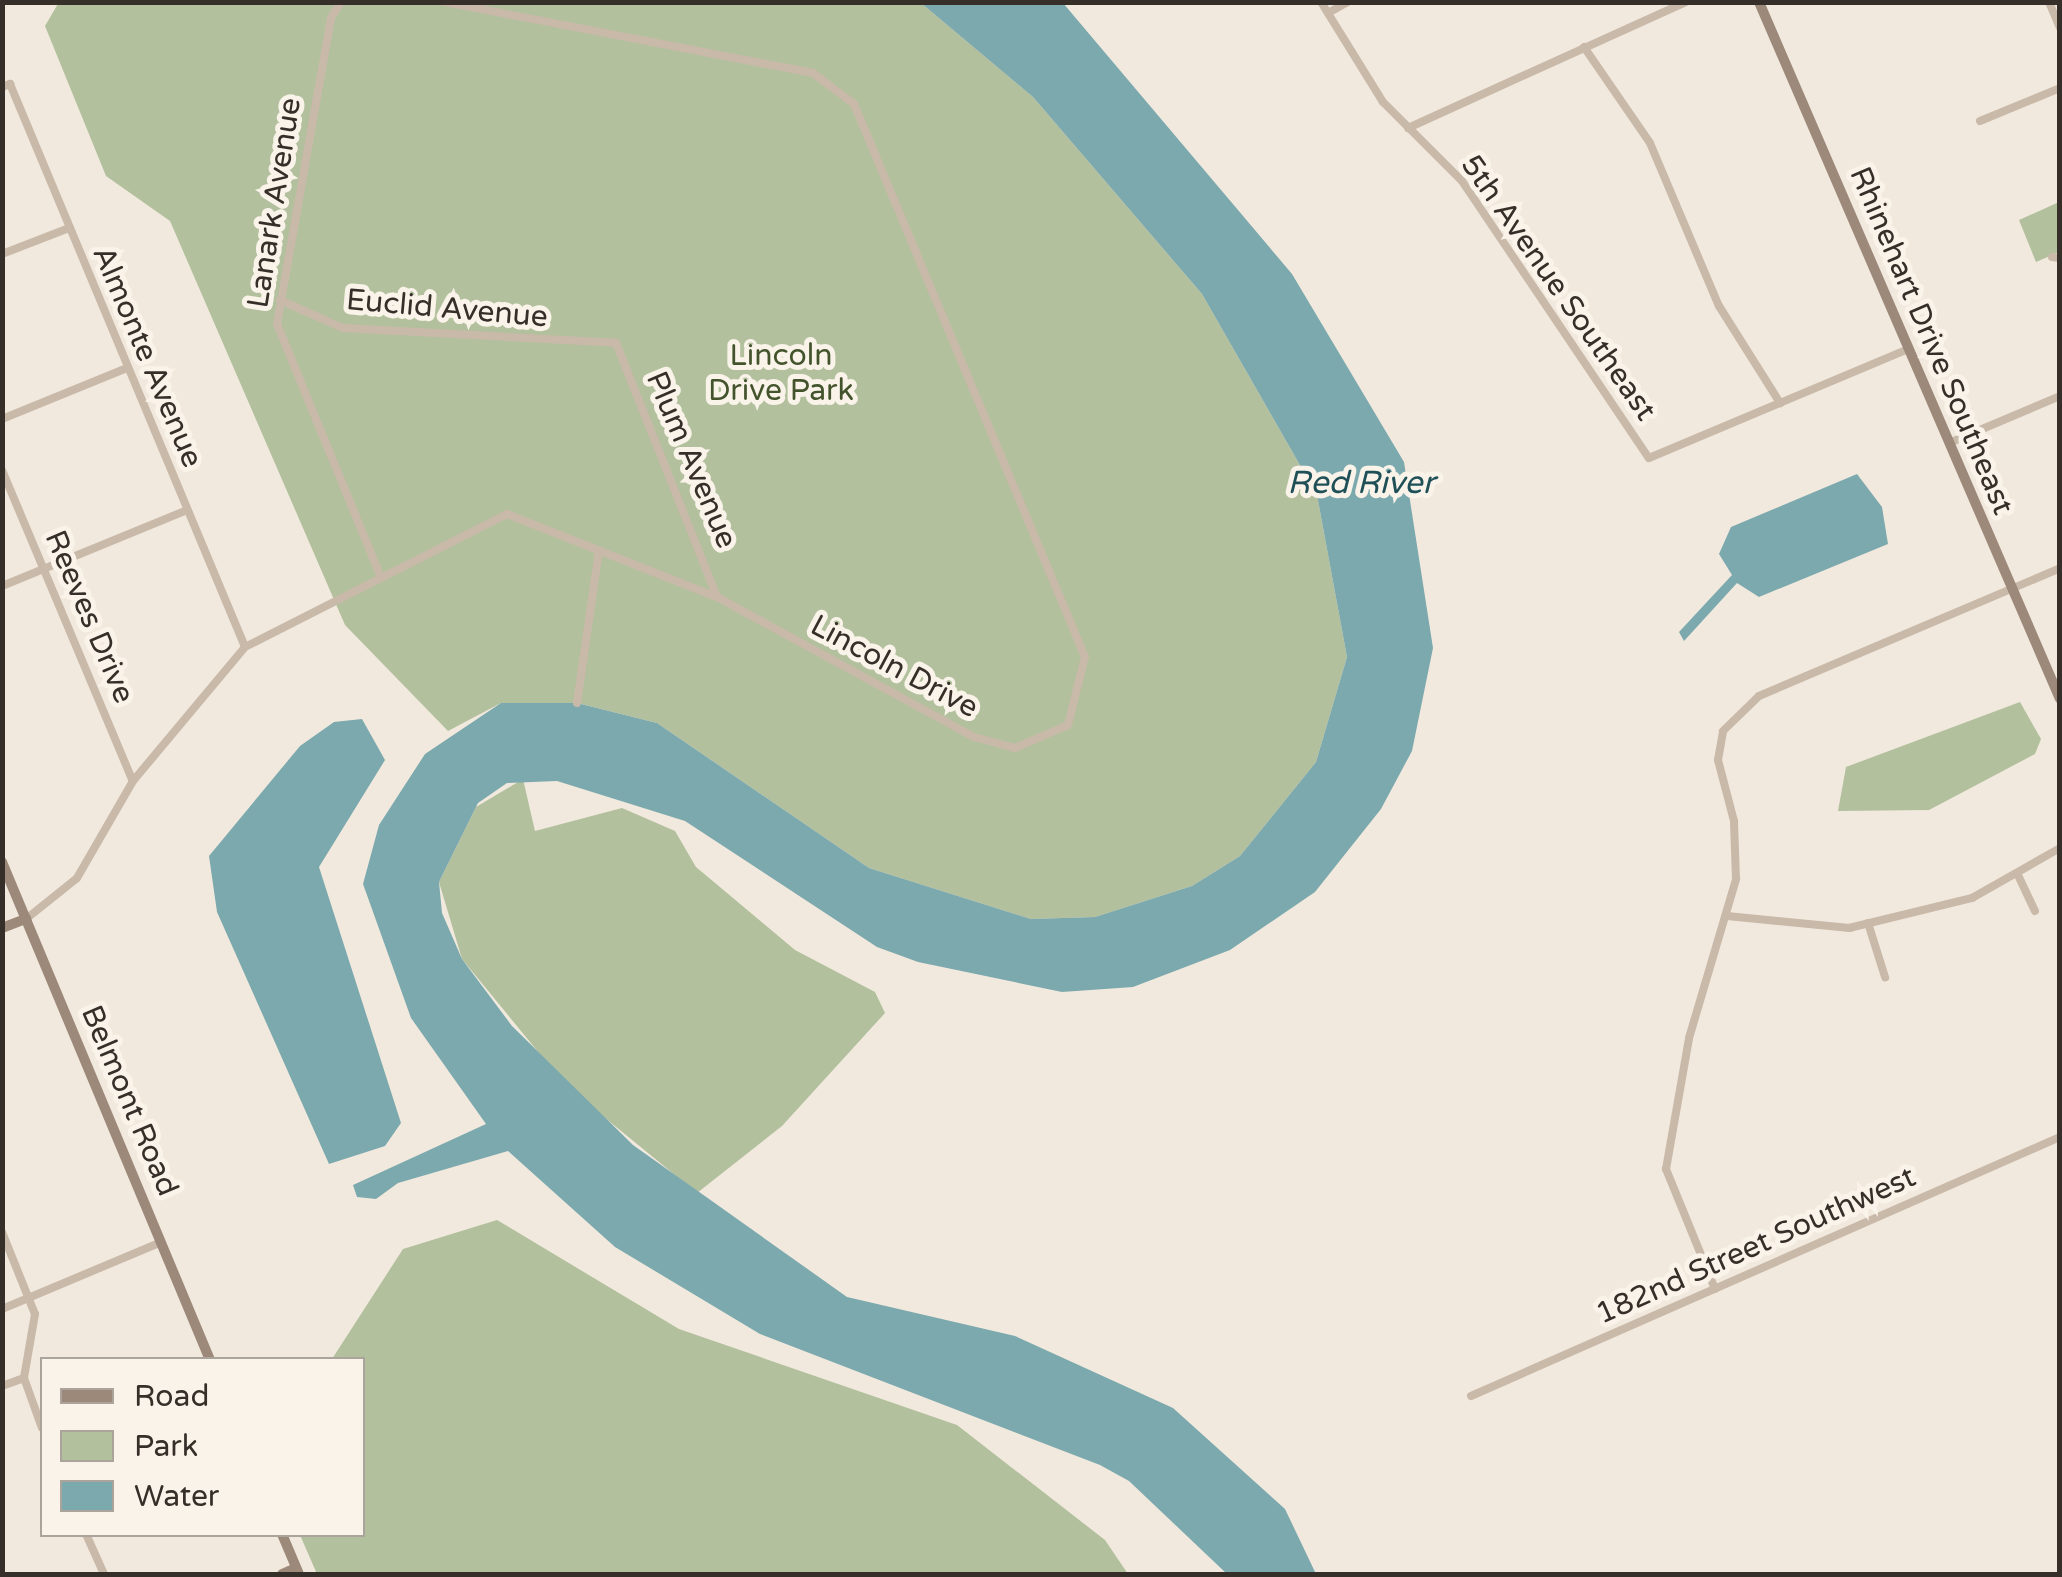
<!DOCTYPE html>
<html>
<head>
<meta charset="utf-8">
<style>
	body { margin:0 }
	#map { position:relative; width:2062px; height:1577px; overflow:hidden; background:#f1e9dd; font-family:"Varela Round",sans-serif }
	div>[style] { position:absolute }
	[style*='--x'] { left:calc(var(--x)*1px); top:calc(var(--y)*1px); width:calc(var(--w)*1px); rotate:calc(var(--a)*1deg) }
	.green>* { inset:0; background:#b2c09d }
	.water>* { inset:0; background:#7ca9ae }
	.street>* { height:8px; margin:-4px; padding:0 4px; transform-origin:4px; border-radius:4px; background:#c9b9a9 }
	.secondary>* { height:10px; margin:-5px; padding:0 5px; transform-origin:5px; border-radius:5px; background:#9d897a }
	span { translate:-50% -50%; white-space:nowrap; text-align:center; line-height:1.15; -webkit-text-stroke:10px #f9f3e9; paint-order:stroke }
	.street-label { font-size:30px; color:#362e28 }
	.park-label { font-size:30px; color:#43542d }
	.water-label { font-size:32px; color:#1f5057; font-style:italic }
	.frame { position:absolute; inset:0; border:5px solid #362e28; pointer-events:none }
	.legend { position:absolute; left:40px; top:1357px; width:325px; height:180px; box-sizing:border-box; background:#f9f3e9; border:2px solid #aba49c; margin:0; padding:12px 18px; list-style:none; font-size:30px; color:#362e28 }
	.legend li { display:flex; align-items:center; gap:20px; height:50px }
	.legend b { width:50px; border:2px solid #aba49c }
</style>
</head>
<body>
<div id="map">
	<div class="green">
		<i style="clip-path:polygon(59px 2px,921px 3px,1033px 97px,1202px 294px,1317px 495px,1347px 657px,1316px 762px,1240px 856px,1192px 886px,1095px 917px,1031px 919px,869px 868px,657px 723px,577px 703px,501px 703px,448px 731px,345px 625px,170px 221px,106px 176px,45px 26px)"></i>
		<i style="clip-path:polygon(2059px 202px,2059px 252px,2036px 262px,2019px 220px)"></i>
		<i style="clip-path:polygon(2020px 702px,2041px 739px,2035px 754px,1929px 810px,1838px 811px,1846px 767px)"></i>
		<i style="clip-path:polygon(523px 779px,535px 831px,622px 808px,675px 831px,696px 867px,795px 950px,875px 992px,885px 1013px,782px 1126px,697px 1193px,566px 1086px,462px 959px,439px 882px,476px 807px)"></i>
		<i style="clip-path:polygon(497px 1220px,679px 1329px,957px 1425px,1105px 1540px,1128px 1574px,317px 1574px,300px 1535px,362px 1534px,362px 1360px,332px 1359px,403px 1249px)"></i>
	</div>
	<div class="water">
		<i style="clip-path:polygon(921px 3px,1063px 3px,1292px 274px,1404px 462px,1433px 648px,1412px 751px,1381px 809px,1315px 892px,1230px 950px,1133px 987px,1062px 992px,918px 962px,877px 947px,685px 821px,557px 781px,507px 783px,478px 803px,439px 882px,442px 913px,462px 959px,512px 1026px,633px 1145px,847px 1297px,1015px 1336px,1173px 1408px,1285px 1509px,1316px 1574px,1227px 1574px,1129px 1481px,1100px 1465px,760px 1334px,615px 1247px,508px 1151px,398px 1183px,376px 1199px,357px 1197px,353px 1185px,486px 1124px,411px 1018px,363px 884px,379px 825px,425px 754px,501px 703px,577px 703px,657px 723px,869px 868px,1031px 919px,1095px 917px,1192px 886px,1240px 856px,1316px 762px,1347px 657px,1317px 495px,1202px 294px,1033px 97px)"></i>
		<i style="clip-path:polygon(1857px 474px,1882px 507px,1888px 544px,1759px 597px,1737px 583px,1684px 641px,1679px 632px,1732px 575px,1719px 554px,1731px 527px)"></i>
		<i style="clip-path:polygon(362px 719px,385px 760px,319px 867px,401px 1123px,385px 1146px,329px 1164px,217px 912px,209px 856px,300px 746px,334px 722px)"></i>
	</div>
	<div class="street">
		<i style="--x:341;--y:2;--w:19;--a:122"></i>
		<i style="--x:331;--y:18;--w:311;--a:100"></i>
		<i style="--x:277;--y:324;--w:271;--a:67.7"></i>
		<i style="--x:1321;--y:2;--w:118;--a:58.2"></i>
		<i style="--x:1383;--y:102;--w:112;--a:45"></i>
		<i style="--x:1462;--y:181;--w:334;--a:56"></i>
		<i style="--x:1649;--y:458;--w:281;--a:-22.8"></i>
		<i style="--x:2049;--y:2;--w:28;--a:67"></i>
		<i style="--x:1328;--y:13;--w:23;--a:-29"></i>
		<i style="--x:1584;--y:47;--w:116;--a:55.5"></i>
		<i style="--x:1650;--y:143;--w:177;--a:67.1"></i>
		<i style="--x:1719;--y:306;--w:115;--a:57.8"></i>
		<i style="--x:2;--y:87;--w:9;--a:-21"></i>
		<i style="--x:10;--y:84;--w:610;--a:67.34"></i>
		<i style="--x:1980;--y:121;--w:87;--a:-22.4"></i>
		<i style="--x:1408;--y:128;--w:305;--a:-24.4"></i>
		<i style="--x:2;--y:254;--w:72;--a:-21.2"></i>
		<i style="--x:2052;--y:257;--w:8;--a:7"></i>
		<i style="--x:280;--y:300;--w:69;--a:24"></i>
		<i style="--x:343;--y:328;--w:273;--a:3.1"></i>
		<i style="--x:616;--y:343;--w:273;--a:68.3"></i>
		<i style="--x:2;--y:419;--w:135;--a:-22.2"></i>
		<i style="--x:1949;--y:443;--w:121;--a:-22.9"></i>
		<i style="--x:2;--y:470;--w:337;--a:67.2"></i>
		<i style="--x:2;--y:586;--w:200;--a:-22.3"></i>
		<i style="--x:577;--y:703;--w:154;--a:-81.8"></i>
		<i style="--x:2017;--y:873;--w:42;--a:64.7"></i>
		<i style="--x:1727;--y:916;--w:123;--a:5.6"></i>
		<i style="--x:1849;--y:928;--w:127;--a:-13.7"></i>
		<i style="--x:1972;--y:898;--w:101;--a:-29.6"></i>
		<i style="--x:26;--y:919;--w:65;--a:-38.8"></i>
		<i style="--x:77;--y:878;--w:112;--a:-60"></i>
		<i style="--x:133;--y:781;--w:175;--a:-50.1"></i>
		<i style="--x:245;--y:647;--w:294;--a:-26.9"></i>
		<i style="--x:507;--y:514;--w:226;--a:21.6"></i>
		<i style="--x:717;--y:597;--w:293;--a:28.6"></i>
		<i style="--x:974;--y:737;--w:42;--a:15"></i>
		<i style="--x:1015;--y:748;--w:58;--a:-23.5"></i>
		<i style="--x:1068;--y:725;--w:70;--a:-76"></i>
		<i style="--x:1085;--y:657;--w:599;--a:-112.67"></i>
		<i style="--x:854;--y:104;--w:51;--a:-142.9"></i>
		<i style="--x:813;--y:73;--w:376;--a:-169.1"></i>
		<i style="--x:1868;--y:923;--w:57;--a:72.5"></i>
		<i style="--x:2;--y:1232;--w:88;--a:68.1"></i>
		<i style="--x:35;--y:1314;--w:65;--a:99.8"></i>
		<i style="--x:24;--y:1378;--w:53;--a:70.2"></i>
		<i style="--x:1715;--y:1289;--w:130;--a:-112.2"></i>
		<i style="--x:1666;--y:1169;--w:133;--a:-80"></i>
		<i style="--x:1689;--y:1038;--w:166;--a:-73.5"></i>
		<i style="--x:1736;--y:879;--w:58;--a:-92"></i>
		<i style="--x:1734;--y:821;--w:63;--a:-104.7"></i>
		<i style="--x:1718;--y:760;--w:29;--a:-80"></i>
		<i style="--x:1723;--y:731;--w:50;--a:-44.2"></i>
		<i style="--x:1759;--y:696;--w:327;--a:-23"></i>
		<i style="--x:2;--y:1309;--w:173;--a:-22.8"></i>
		<i style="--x:2;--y:1386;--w:23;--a:-20"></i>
		<i style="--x:1471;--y:1396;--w:643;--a:-23.74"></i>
		<i style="--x:86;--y:1534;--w:44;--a:65.8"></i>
	</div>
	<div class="secondary">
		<i style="--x:1759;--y:2;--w:759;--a:66.64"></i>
		<i style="--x:2;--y:862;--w:540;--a:67.33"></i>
		<i style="--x:2;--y:928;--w:26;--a:-21"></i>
		<i style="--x:282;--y:1534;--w:43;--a:67"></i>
		<i style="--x:282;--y:1574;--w:15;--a:-23"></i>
	</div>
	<div class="street-label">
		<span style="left:275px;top:203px;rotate:-81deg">Lanark Avenue</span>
		<span style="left:1558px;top:288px;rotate:55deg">5th Avenue Southeast</span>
		<span style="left:447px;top:309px;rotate:5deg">Euclid Avenue</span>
		<span style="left:1931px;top:341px;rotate:67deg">Rhinehart Drive Southeast</span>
		<span style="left:147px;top:357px;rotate:67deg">Almonte Avenue</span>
		<span style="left:691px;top:460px;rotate:67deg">Plum Avenue</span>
		<span style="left:89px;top:617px;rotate:67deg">Reeves Drive</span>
		<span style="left:894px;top:667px;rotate:28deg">Lincoln Drive</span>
		<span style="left:129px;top:1101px;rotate:67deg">Belmont Road</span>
		<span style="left:1756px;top:1246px;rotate:-24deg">182nd Street Southwest</span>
	</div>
	<div class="park-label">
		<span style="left:781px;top:373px">Lincoln<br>Drive Park</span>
	</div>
	<div class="water-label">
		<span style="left:1361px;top:483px">Red River</span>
	</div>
	<div class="frame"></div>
	<ul class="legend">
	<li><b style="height:12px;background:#9d897a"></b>Road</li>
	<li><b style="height:28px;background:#b2c09d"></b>Park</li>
	<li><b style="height:28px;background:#7ca9ae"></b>Water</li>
	</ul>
</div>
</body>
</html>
